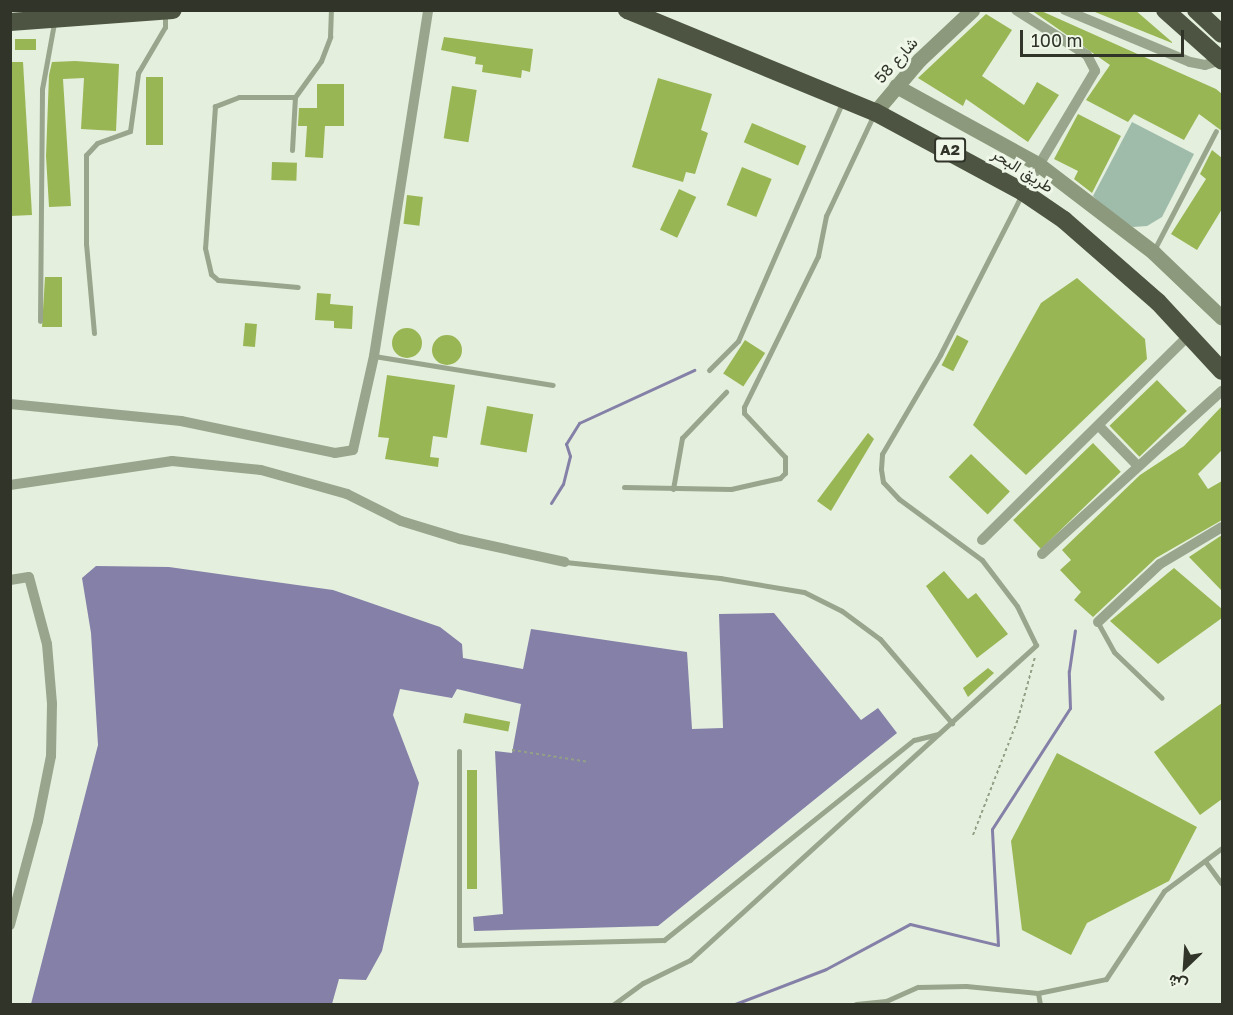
<!DOCTYPE html>
<html>
<head>
<meta charset="utf-8">
<style>
	body { margin:0 }
	#map { position:relative; width:1233px; height:1015px; overflow:hidden; background:#e4efdd; font-family:"Golos Text",Vazirmatn,sans-serif }
	div>[style] { position:absolute }
	[style*='--x'] { left:calc(var(--x)*1px); top:calc(var(--y)*1px); width:calc(var(--w)*1px); rotate:calc(var(--a)*1deg) }
	.green>* { inset:0; background:#9fbcab }
	.water>* { inset:0; background:#8480a8 }
	.stream>* { height:3px; margin:-1.5px; padding:0 1.5px; transform-origin:1.5px; border-radius:1.5px; background:#8480a8 }
	.building>* { inset:0; background:#98b654; transform-origin:0 0 }
	.round { border-radius:50% }
	.path>* { height:2px; margin-top:-1px; transform-origin:0; background:repeating-linear-gradient(90deg,#93a086 0 3px,transparent 0 6px) }
	.lane>* { height:5px; margin:-2.5px; padding:0 2.5px; transform-origin:2.5px; border-radius:2.5px; background:#9aa58e }
	.street>* { height:10px; margin:-5px; padding:0 5px; transform-origin:5px; border-radius:5px; background:#9aa58e }
	.secondary>* { height:15px; margin:-7.5px; padding:0 7.5px; transform-origin:7.5px; border-radius:7.5px; background:#8d997c }
	.highway>* { height:18px; margin:-9px; padding:0 9px; transform-origin:9px; border-radius:9px; background:#4d5441 }
	span { translate:-50% -50%; white-space:nowrap; text-align:center; line-height:1.15; -webkit-text-stroke:6px #eff7e9; paint-order:stroke }
	.shield-label span { padding:2px 4px; background:#eff7e9; border:2px solid; border-radius:4px; -webkit-text-stroke-width:0 }
	.shield-label { font-size:15px; color:#303429; font-weight:700 }
	.street-label { font-size:16px; color:#303429 }
	.frame { position:absolute; inset:0; border:12px solid #303429; pointer-events:none }
	.north { position:absolute; left:1155px; top:937px; width:60px; height:60px; -webkit-text-stroke:4px #eff7e9; paint-order:stroke; rotate:205deg; font-size:16px; font-weight:700; line-height:24px; text-align:center; color:#303429 }
	.north::after { content:''; display:block; margin:auto; width:21px; height:27px; background:#303429; clip-path:polygon(50% 0,100% 100%,50% 72%,0 100%) }
	.scale { position:absolute; left:1020px; top:30px; width:164px; height:27px; box-sizing:border-box; border:3px solid #303429; border-top:0; padding-left:8px; font-size:18px; line-height:21px; white-space:nowrap; color:#303429; -webkit-text-stroke:4px #eff7e9; paint-order:stroke }
</style>
</head>
<body>
<div id="map">
	<div class="green">
		<i style="clip-path:polygon(1132px 122px,1194px 154px,1162px 217px,1147px 226px,1133px 227px,1107px 211px,1093px 196px)"></i>
	</div>
	<div class="water">
		<i style="clip-path:polygon(96px 566px,169px 567px,333px 590px,440px 627px,462px 644px,463px 658px,523px 669px,531px 629px,687px 652px,692px 729px,723px 728px,719px 614px,774px 613px,861px 720px,878px 708px,897px 733px,658px 926px,474px 931px,473px 917px,503px 914px,495px 751px,512px 753px,521px 704px,457px 689px,452px 698px,400px 689px,393px 715px,419px 783px,382px 951px,366px 980px,339px 979px,332px 1004px,31px 1004px,98px 745px,91px 633px,82px 578px)"></i>
	</div>
	<div class="stream">
		<i style="--x:551;--y:503;--w:22;--a:-58"></i>
		<i style="--x:563;--y:484;--w:29;--a:-76"></i>
		<i style="--x:570;--y:456;--w:13;--a:-108"></i>
		<i style="--x:566;--y:444;--w:25;--a:-58"></i>
		<i style="--x:579;--y:423;--w:127;--a:-24.7"></i>
		<i style="--x:735;--y:1004;--w:97;--a:-21"></i>
		<i style="--x:826;--y:969;--w:95;--a:-28.2"></i>
		<i style="--x:910;--y:924;--w:90;--a:13.4"></i>
		<i style="--x:998;--y:945;--w:116;--a:-93"></i>
		<i style="--x:992;--y:829;--w:144;--a:-57.2"></i>
		<i style="--x:1070;--y:708;--w:37;--a:-92"></i>
		<i style="--x:1069;--y:671;--w:41;--a:-81.7"></i>
	</div>
	<div class="building">
		<i style="clip-path:polygon(1031px 10px,1039px 10px,1216px 89px,1222px 94px,1222px 131px,1199px 114px,1184px 140px,1134px 114px,1128px 122px,1086px 100px,1110px 65px)"></i>
		<i style="clip-path:polygon(1090px 10px,1135px 10px,1172px 42px,1172px 43px)"></i>
		<i style="clip-path:polygon(986px 14px,1012px 30px,982px 76px,1024px 105px,1037px 82px,1059px 95px,1028px 142px,966px 99px,963px 106px,918px 78px)"></i>
		<i style="clip-path:polygon(444px 37px,533px 49px,530px 72px,522px 70px,521px 78px,482px 72px,483px 65px,475px 64px,476px 57px,441px 50px)"></i>
		<i style="left:36px;top:39px;width:11px;height:21px;rotate:90deg"></i>
		<i style="clip-path:polygon(75px 61px,119px 64px,116px 131px,81px 129px,84px 78px,63px 79px,71px 206px,49px 207px,46px 156px,49px 75px,52px 62px)"></i>
		<i style="clip-path:polygon(10px 62px,23px 62px,32px 215px,10px 216px)"></i>
		<i style="left:146px;top:77px;width:17px;height:68px"></i>
		<i style="clip-path:polygon(658px 78px,712px 94px,701px 130px,708px 133px,695px 174px,686px 172px,683px 182px,632px 167px)"></i>
		<i style="clip-path:polygon(317px 84px,344px 84px,344px 126px,325px 126px,323px 158px,305px 157px,307px 126px,298px 126px,299px 108px,317px 108px)"></i>
		<i style="left:452px;top:86px;width:25px;height:53px;rotate:9deg"></i>
		<i style="clip-path:polygon(1078px 114px,1121px 136px,1092px 193px,1074px 179px,1078px 171px,1054px 159px)"></i>
		<i style="left:752px;top:123px;width:59px;height:21px;rotate:23deg"></i>
		<i style="clip-path:polygon(1212px 150px,1222px 158px,1222px 209px,1197px 250px,1171px 234px,1206px 179px,1200px 174px)"></i>
		<i style="left:272px;top:162px;width:25px;height:18px;rotate:2deg"></i>
		<i style="left:742px;top:167px;width:32px;height:41px;rotate:22deg"></i>
		<i style="left:679px;top:189px;width:19px;height:45px;rotate:25deg"></i>
		<i style="left:407px;top:195px;width:16px;height:29px;rotate:7deg"></i>
		<i style="clip-path:polygon(45px 277px,62px 277px,62px 327px,42px 327px)"></i>
		<i style="clip-path:polygon(1077px 278px,1145px 339px,1147px 359px,1026px 475px,973px 425px,1041px 303px)"></i>
		<i style="clip-path:polygon(317px 293px,331px 294px,330px 304px,353px 306px,352px 329px,334px 328px,334px 321px,315px 320px)"></i>
		<i style="left:245px;top:323px;width:12px;height:23px;rotate:5deg"></i>
		<i class="round" style="left:392px;top:328px;width:30px;height:30px"></i>
		<i style="left:957px;top:335px;width:13px;height:34px;rotate:27deg"></i>
		<i class="round" style="left:432px;top:335px;width:30px;height:30px"></i>
		<i style="left:745px;top:340px;width:24px;height:40px;rotate:33deg"></i>
		<i style="clip-path:polygon(387px 375px,455px 385px,447px 438px,433px 436px,430px 457px,439px 458px,438px 467px,385px 459px,389px 438px,378px 437px)"></i>
		<i style="left:1157px;top:380px;width:43px;height:66px;rotate:46deg"></i>
		<i style="left:487px;top:406px;width:47px;height:39px;rotate:10deg"></i>
		<i style="clip-path:polygon(1222px 406px,1222px 450px,1198px 474px,1208px 489px,1222px 481px,1222px 520px,1156px 558px,1093px 617px,1074px 600px,1081px 592px,1060px 570px,1071px 560px,1062px 550px,1140px 475px,1184px 446px)"></i>
		<i style="clip-path:polygon(868px 433px,874px 439px,831px 511px,817px 501px)"></i>
		<i style="left:1093px;top:443px;width:40px;height:111px;rotate:46deg"></i>
		<i style="left:971px;top:454px;width:54px;height:32px;rotate:44deg"></i>
		<i style="clip-path:polygon(1222px 535px,1222px 591px,1189px 557px)"></i>
		<i style="clip-path:polygon(1174px 568px,1222px 609px,1222px 618px,1158px 664px,1110px 621px)"></i>
		<i style="clip-path:polygon(944px 571px,968px 599px,976px 593px,1008px 634px,977px 658px,926px 586px)"></i>
		<i style="clip-path:polygon(988px 668px,994px 673px,968px 697px,963px 688px)"></i>
		<i style="clip-path:polygon(1222px 703px,1222px 799px,1200px 815px,1154px 752px)"></i>
		<i style="left:465px;top:713px;width:46px;height:10px;rotate:11deg"></i>
		<i style="clip-path:polygon(1057px 753px,1197px 827px,1169px 881px,1087px 923px,1071px 955px,1022px 930px,1011px 841px)"></i>
		<i style="left:467px;top:770px;width:10px;height:119px"></i>
	</div>
	<div class="path">
		<i style="--x:512;--y:750;--w:78;--a:8.9"></i>
		<i style="--x:973;--y:835;--w:124;--a:-68.8"></i>
		<i style="--x:1018;--y:719;--w:64;--a:-74.7"></i>
	</div>
	<div class="lane">
		<i style="--x:295;--y:97;--w:56;--a:180"></i>
		<i style="--x:239;--y:97;--w:26;--a:159"></i>
		<i style="--x:215;--y:106;--w:142;--a:94"></i>
		<i style="--x:205;--y:248;--w:27;--a:77"></i>
		<i style="--x:211;--y:274;--w:9;--a:41"></i>
		<i style="--x:218;--y:280;--w:80;--a:5"></i>
		<i style="--x:292;--y:150;--w:53;--a:-86.8"></i>
		<i style="--x:295;--y:97;--w:44;--a:-54.2"></i>
		<i style="--x:321;--y:61;--w:26;--a:-69"></i>
		<i style="--x:330;--y:37;--w:27;--a:-88"></i>
		<i style="--x:1154;--y:250;--w:134;--a:-62.5"></i>
		<i style="--x:40;--y:321;--w:232;--a:-89.5"></i>
		<i style="--x:42;--y:89;--w:67;--a:-79.7"></i>
		<i style="--x:94;--y:333;--w:89;--a:-95.1"></i>
		<i style="--x:86;--y:244;--w:89;--a:-90"></i>
		<i style="--x:86;--y:155;--w:16;--a:-47"></i>
		<i style="--x:97;--y:143;--w:35;--a:-20"></i>
		<i style="--x:130;--y:131;--w:59;--a:-82.1"></i>
		<i style="--x:138;--y:73;--w:53;--a:-59.6"></i>
		<i style="--x:165;--y:27;--w:14;--a:-90"></i>
		<i style="--x:374;--y:356;--w:181;--a:9.2"></i>
		<i style="--x:709;--y:370;--w:41;--a:-45"></i>
		<i style="--x:738;--y:341;--w:262;--a:-66.4"></i>
		<i style="--x:624;--y:487;--w:107;--a:1.1"></i>
		<i style="--x:731;--y:489;--w:50;--a:-12.7"></i>
		<i style="--x:780;--y:478;--w:7;--a:-45"></i>
		<i style="--x:785;--y:473;--w:16;--a:-90"></i>
		<i style="--x:785;--y:457;--w:60;--a:-133"></i>
		<i style="--x:744;--y:413;--w:6;--a:-90"></i>
		<i style="--x:744;--y:407;--w:168;--a:-63.9"></i>
		<i style="--x:818;--y:256;--w:41;--a:-78.7"></i>
		<i style="--x:826;--y:216;--w:110;--a:-64.8"></i>
		<i style="--x:673;--y:489;--w:52;--a:-80"></i>
		<i style="--x:682;--y:438;--w:64;--a:-46.3"></i>
		<i style="--x:565;--y:562;--w:156;--a:5.9"></i>
		<i style="--x:720;--y:578;--w:85;--a:9.5"></i>
		<i style="--x:804;--y:592;--w:42;--a:26.6"></i>
		<i style="--x:842;--y:611;--w:47;--a:36.4"></i>
		<i style="--x:880;--y:639;--w:111;--a:49.4"></i>
		<i style="--x:1098;--y:623;--w:33;--a:61"></i>
		<i style="--x:1114;--y:652;--w:66;--a:43.8"></i>
		<i style="--x:459;--y:751;--w:194;--a:90"></i>
		<i style="--x:459;--y:945;--w:205;--a:-1.4"></i>
		<i style="--x:664;--y:940;--w:320;--a:-38.7"></i>
		<i style="--x:914;--y:740;--w:25;--a:-14"></i>
		<i style="--x:1205;--y:861;--w:27;--a:54"></i>
		<i style="--x:1038;--y:993;--w:69;--a:-11.6"></i>
		<i style="--x:1106;--y:979;--w:105;--a:-56.6"></i>
		<i style="--x:1164;--y:891;--w:72;--a:-36.6"></i>
		<i style="--x:614;--y:1004;--w:36;--a:-36"></i>
		<i style="--x:643;--y:983;--w:52;--a:-26.1"></i>
		<i style="--x:690;--y:960;--w:468;--a:-42.3"></i>
		<i style="--x:1036;--y:645;--w:43;--a:-116"></i>
		<i style="--x:1017;--y:606;--w:58;--a:-127.3"></i>
		<i style="--x:982;--y:560;--w:103;--a:-143.7"></i>
		<i style="--x:899;--y:499;--w:23;--a:-133"></i>
		<i style="--x:883;--y:482;--w:13;--a:-99"></i>
		<i style="--x:881;--y:469;--w:15;--a:-86"></i>
		<i style="--x:882;--y:454;--w:115;--a:-59.6"></i>
		<i style="--x:940;--y:355;--w:181;--a:-63"></i>
		<i style="--x:856;--y:1004;--w:30;--a:-6"></i>
		<i style="--x:886;--y:1001;--w:35;--a:-24"></i>
		<i style="--x:918;--y:987;--w:48;--a:-1.2"></i>
		<i style="--x:966;--y:986;--w:72;--a:5.6"></i>
		<i style="--x:1038;--y:993;--w:11;--a:80"></i>
	</div>
	<div class="street">
		<i style="--x:1016;--y:10;--w:84;--a:32.4"></i>
		<i style="--x:1087;--y:55;--w:18;--a:63"></i>
		<i style="--x:1095;--y:71;--w:141;--a:120.8"></i>
		<i style="--x:1065;--y:10;--w:135;--a:22.6"></i>
		<i style="--x:1190;--y:62;--w:15;--a:11"></i>
		<i style="--x:1205;--y:65;--w:17;--a:-17"></i>
		<i style="--x:10;--y:404;--w:172;--a:5.7"></i>
		<i style="--x:181;--y:421;--w:157;--a:11.7"></i>
		<i style="--x:335;--y:453;--w:18;--a:-9"></i>
		<i style="--x:353;--y:450;--w:96;--a:-77.4"></i>
		<i style="--x:374;--y:356;--w:350;--a:-81.1"></i>
		<i style="--x:1100;--y:427;--w:54;--a:45.7"></i>
		<i style="--x:10;--y:485;--w:164;--a:-8.4"></i>
		<i style="--x:172;--y:461;--w:89;--a:5.8"></i>
		<i style="--x:261;--y:470;--w:89;--a:15.6"></i>
		<i style="--x:347;--y:494;--w:60;--a:26.6"></i>
		<i style="--x:401;--y:521;--w:62;--a:17"></i>
		<i style="--x:460;--y:539;--w:107;--a:12.4"></i>
		<i style="--x:982;--y:540;--w:291;--a:-44.7"></i>
		<i style="--x:1042;--y:554;--w:243;--a:-42.2"></i>
		<i style="--x:10;--y:580;--w:19;--a:-9"></i>
		<i style="--x:29;--y:577;--w:69;--a:75"></i>
		<i style="--x:47;--y:644;--w:60;--a:85.2"></i>
		<i style="--x:52;--y:704;--w:52;--a:91.1"></i>
		<i style="--x:51;--y:756;--w:66;--a:101.3"></i>
		<i style="--x:38;--y:821;--w:108;--a:105.1"></i>
		<i style="--x:1098;--y:622;--w:85;--a:-43.1"></i>
		<i style="--x:1160;--y:564;--w:72;--a:-30.8"></i>
	</div>
	<div class="secondary">
		<i style="--x:896;--y:86;--w:162;--a:28.8"></i>
		<i style="--x:1038;--y:164;--w:145;--a:37.4"></i>
		<i style="--x:1153;--y:252;--w:95;--a:43.7"></i>
		<i style="--x:875;--y:112;--w:68;--a:-49.8"></i>
		<i style="--x:919;--y:60;--w:73;--a:-43.3"></i>
	</div>
	<div class="highway">
		<i style="--x:627;--y:10;--w:268;--a:22.4"></i>
		<i style="--x:875;--y:112;--w:168;--a:28.4"></i>
		<i style="--x:1023;--y:192;--w:50;--a:34.3"></i>
		<i style="--x:1064;--y:220;--w:125;--a:41.1"></i>
		<i style="--x:1158;--y:302;--w:94;--a:47.2"></i>
		<i style="--x:1165;--y:10;--w:76;--a:41.8"></i>
		<i style="--x:1196;--y:10;--w:35;--a:43"></i>
		<i style="--x:10;--y:22;--w:163;--a:-4.2"></i>
	</div>
	<div class="shield-label">
		<span style="left:950px;top:150px">A2</span>
	</div>
	<div class="street-label">
		<span style="left:896px;top:60px;rotate:-48deg">شارع 58</span>
		<span style="left:1023px;top:170px;rotate:32deg">طريق البحر</span>
	</div>
	<div class="frame"></div>
	<div class="north">ش</div>
	<div class="scale">100 m</div>
</div>
</body>
</html>
